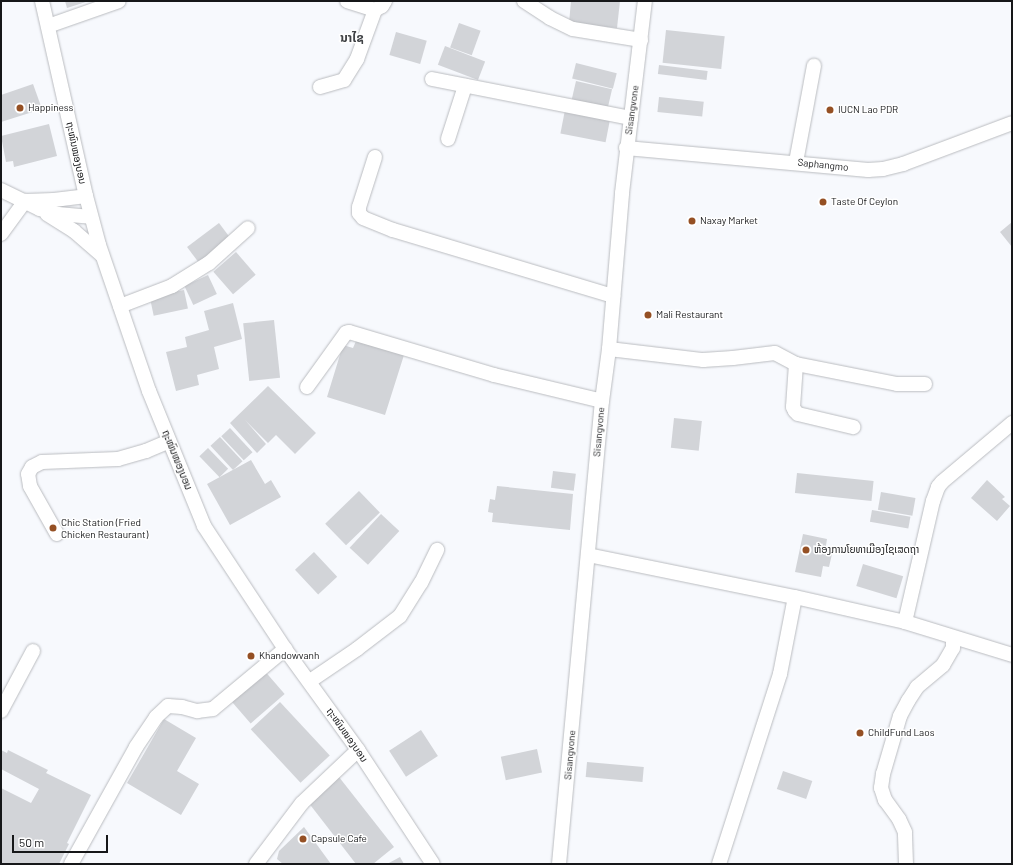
<!DOCTYPE html>
<html>
<head>
<meta charset="utf-8">
<style>
	body { margin:0 }
	#map { position:relative; width:1013px; height:865px; overflow:hidden; background:#f7f9fd; font-family:Barlow,"Noto Sans Lao",sans-serif }
	div>[style] { position:absolute }
	[style*='--x'] { left:calc(var(--x)*1px); top:calc(var(--y)*1px); width:calc(var(--w)*1px); rotate:calc(var(--a)*1deg) }
	.building>* { inset:0; background:#d2d4d8; transform-origin:0 0 }
	.roads { filter:drop-shadow(0 0 1px #babcc0) drop-shadow(0 0 1px #babcc0) }
	.minor>* { height:14px; margin:-7px; padding:0 7px; transform-origin:7px; border-radius:7px; background:#fff }
	.dots>* { width:11px; height:11px; translate:-50% -50%; box-sizing:border-box; border:2px solid #fff; border-radius:50% }
	span { translate:-50% -50%; white-space:nowrap; text-align:center; line-height:1.15; -webkit-text-stroke:3px #fff; paint-order:stroke }
	.poi-label { font-size:10px; color:#161719 }
	.left { translate:0 -50%; text-align:left }
	.street-label { font-size:10px; color:#161719 }
	.quarter-label { font-size:12px; color:#414346; font-weight:700 }
	.frame { position:absolute; inset:0; border:2px solid #161719; pointer-events:none }
	.scale { position:absolute; left:12px; top:835px; width:96px; height:18px; box-sizing:border-box; border:2px solid #161719; border-top:0; padding-left:5px; font-size:12px; line-height:14px; white-space:nowrap; color:#161719; -webkit-text-stroke:3px #fff; paint-order:stroke }
</style>
</head>
<body>
<div id="map">
	<div class="building">
		<i style="clip-path:polygon(65px 1px,89px 1px,67px 8px)"></i>
		<i style="clip-path:polygon(571px 1px,620px 1px,617px 28px,569px 23px)"></i>
		<i style="left:459px;top:23px;width:23px;height:26px;rotate:20deg"></i>
		<i style="left:666px;top:30px;width:59px;height:33px;rotate:6deg"></i>
		<i style="left:396px;top:32px;width:32px;height:24px;rotate:16deg"></i>
		<i style="left:445px;top:46px;width:43px;height:20px;rotate:21deg"></i>
		<i style="left:576px;top:63px;width:42px;height:16px;rotate:14deg"></i>
		<i style="left:659px;top:65px;width:49px;height:9px;rotate:7deg"></i>
		<i style="left:576px;top:81px;width:37px;height:20px;rotate:13deg"></i>
		<i style="clip-path:polygon(33px 84px,42px 109px,1px 122px,1px 95px)"></i>
		<i style="left:659px;top:97px;width:45px;height:15px;rotate:6deg"></i>
		<i style="left:565px;top:110px;width:46px;height:24px;rotate:11deg"></i>
		<i style="clip-path:polygon(49px 124px,57px 156px,14px 167px,13px 161px,6px 162px,1px 136px)"></i>
		<i style="clip-path:polygon(1012px 222px,1012px 247px,1000px 232px)"></i>
		<i style="left:219px;top:223px;width:20px;height:40px;rotate:53deg"></i>
		<i style="left:236px;top:252px;width:30px;height:30px;rotate:49deg"></i>
		<i style="left:208px;top:275px;width:21px;height:26px;rotate:65deg"></i>
		<i style="left:184px;top:290px;width:19px;height:35px;rotate:78deg"></i>
		<i style="clip-path:polygon(233px 303px,242px 339px,214px 347px,219px 369px,197px 375px,199px 385px,176px 391px,166px 352px,187px 347px,185px 337px,209px 330px,204px 311px)"></i>
		<i style="left:274px;top:320px;width:58px;height:31px;rotate:84deg"></i>
		<i style="clip-path:polygon(356px 341px,404px 355px,385px 415px,327px 397px,343px 345px,353px 348px)"></i>
		<i style="clip-path:polygon(268px 386px,316px 433px,295px 454px,276px 435px,268px 443px,245px 420px,266px 444px,257px 453px,230px 423px)"></i>
		<i style="left:674px;top:418px;width:28px;height:30px;rotate:6deg"></i>
		<i style="left:230px;top:428px;width:33px;height:12px;rotate:47deg"></i>
		<i style="left:220px;top:437px;width:33px;height:13px;rotate:47deg"></i>
		<i style="left:208px;top:448px;width:29px;height:12px;rotate:46deg"></i>
		<i style="clip-path:polygon(251px 460px,265px 484px,271px 480px,281px 497px,230px 525px,207px 484px)"></i>
		<i style="left:553px;top:471px;width:23px;height:17px;rotate:7deg"></i>
		<i style="left:797px;top:473px;width:77px;height:20px;rotate:6deg"></i>
		<i style="clip-path:polygon(987px 480px,1005px 497px,1002px 499px,1010px 506px,997px 521px,971px 498px)"></i>
		<i style="clip-path:polygon(497px 486px,573px 494px,570px 530px,492px 522px,493px 513px,488px 512px,490px 499px,495px 500px)"></i>
		<i style="left:359px;top:491px;width:30px;height:47px;rotate:46deg"></i>
		<i style="left:881px;top:492px;width:35px;height:18px;rotate:10deg"></i>
		<i style="left:872px;top:510px;width:39px;height:12px;rotate:10deg"></i>
		<i style="left:381px;top:514px;width:25px;height:46px;rotate:43deg"></i>
		<i style="clip-path:polygon(803px 534px,827px 539px,825px 552px,832px 554px,829px 567px,823px 566px,821px 577px,795px 572px)"></i>
		<i style="left:314px;top:552px;width:34px;height:26px;rotate:47deg"></i>
		<i style="left:863px;top:564px;width:42px;height:23px;rotate:17deg"></i>
		<i style="left:263px;top:669px;width:33px;height:45px;rotate:49deg"></i>
		<i style="left:280px;top:702px;width:73px;height:40px;rotate:47deg"></i>
		<i style="clip-path:polygon(164px 719px,196px 738px,177px 771px,199px 784px,181px 815px,127px 783px)"></i>
		<i style="left:421px;top:730px;width:31px;height:38px;rotate:57deg"></i>
		<i style="left:537px;top:749px;width:24px;height:37px;rotate:78deg"></i>
		<i style="clip-path:polygon(1px 750px,7px 753px,8px 750px,48px 770px,46px 773px,91px 795px,67px 843px,69px 844px,59px 864px,1px 864px,1px 788px,31px 803px,39px 789px,1px 769px)"></i>
		<i style="left:587px;top:762px;width:57px;height:15px;rotate:5deg"></i>
		<i style="left:783px;top:771px;width:31px;height:19px;rotate:19deg"></i>
		<i style="clip-path:polygon(339px 777px,394px 847px,373px 864px,356px 864px,308px 802px)"></i>
		<i style="clip-path:polygon(304px 827px,331px 864px,283px 864px,277px 859px,279px 851px)"></i>
		<i style="clip-path:polygon(400px 857px,404px 864px,387px 864px)"></i>
	</div>
	<div class="roads">
		<div class="minor">
			<i style="--x:42;--y:1;--w:200;--a:77.3"></i>
			<i style="--x:86;--y:196;--w:51;--a:75.1"></i>
			<i style="--x:99;--y:245;--w:154;--a:71.1"></i>
			<i style="--x:149;--y:391;--w:146;--a:67.8"></i>
			<i style="--x:204;--y:526;--w:147;--a:56.6"></i>
			<i style="--x:285;--y:649;--w:125;--a:54.1"></i>
			<i style="--x:358;--y:750;--w:136;--a:56.7"></i>
			<i style="--x:347;--y:1;--w:29;--a:18"></i>
			<i style="--x:375;--y:10;--w:8;--a:-30"></i>
			<i style="--x:382;--y:6;--w:6;--a:-59"></i>
			<i style="--x:524;--y:1;--w:31;--a:33"></i>
			<i style="--x:550;--y:18;--w:25;--a:26"></i>
			<i style="--x:573;--y:29;--w:69;--a:9.2"></i>
			<i style="--x:48;--y:26;--w:75;--a:-19.4"></i>
			<i style="--x:432;--y:79;--w:203;--a:11.1"></i>
			<i style="--x:320;--y:87;--w:25;--a:-16"></i>
			<i style="--x:344;--y:80;--w:25;--a:-58"></i>
			<i style="--x:357;--y:59;--w:52;--a:-69.8"></i>
			<i style="--x:448;--y:139;--w:56;--a:-72.2"></i>
			<i style="--x:626;--y:148;--w:243;--a:5.2"></i>
			<i style="--x:868;--y:170;--w:15;--a:-4"></i>
			<i style="--x:883;--y:169;--w:21;--a:-14"></i>
			<i style="--x:903;--y:164;--w:116;--a:-20.6"></i>
			<i style="--x:375;--y:157;--w:52;--a:107.7"></i>
			<i style="--x:359;--y:207;--w:6;--a:90"></i>
			<i style="--x:359;--y:213;--w:6;--a:51"></i>
			<i style="--x:363;--y:218;--w:32;--a:22"></i>
			<i style="--x:393;--y:230;--w:230;--a:16.7"></i>
			<i style="--x:796;--y:162;--w:98;--a:-79.4"></i>
			<i style="--x:1;--y:190;--w:43;--a:26"></i>
			<i style="--x:40;--y:209;--w:19;--a:16"></i>
			<i style="--x:58;--y:214;--w:33;--a:5"></i>
			<i style="--x:26;--y:201;--w:28;--a:-2"></i>
			<i style="--x:54;--y:200;--w:32;--a:-7"></i>
			<i style="--x:47;--y:214;--w:32;--a:32"></i>
			<i style="--x:74;--y:231;--w:37;--a:41"></i>
			<i style="--x:1;--y:234;--w:41;--a:-54"></i>
			<i style="--x:120;--y:306;--w:56;--a:-21"></i>
			<i style="--x:172;--y:286;--w:44;--a:-31.9"></i>
			<i style="--x:209;--y:263;--w:52;--a:-41.9"></i>
			<i style="--x:609;--y:349;--w:95;--a:6.7"></i>
			<i style="--x:703;--y:360;--w:30;--a:-4"></i>
			<i style="--x:733;--y:358;--w:42;--a:-6.8"></i>
			<i style="--x:775;--y:353;--w:24;--a:28"></i>
			<i style="--x:796;--y:364;--w:103;--a:11.2"></i>
			<i style="--x:897;--y:384;--w:28;--a:0"></i>
			<i style="--x:796;--y:364;--w:43;--a:94"></i>
			<i style="--x:793;--y:407;--w:4;--a:63"></i>
			<i style="--x:795;--y:411;--w:4;--a:45"></i>
			<i style="--x:798;--y:414;--w:57;--a:13.3"></i>
			<i style="--x:307;--y:387;--w:67;--a:-54.2"></i>
			<i style="--x:346;--y:333;--w:3;--a:-18"></i>
			<i style="--x:349;--y:332;--w:151;--a:16.5"></i>
			<i style="--x:494;--y:375;--w:111;--a:13.5"></i>
			<i style="--x:57;--y:534;--w:55;--a:-119.4"></i>
			<i style="--x:30;--y:486;--w:12;--a:-99"></i>
			<i style="--x:28;--y:474;--w:8;--a:-60"></i>
			<i style="--x:32;--y:467;--w:11;--a:-27"></i>
			<i style="--x:42;--y:462;--w:76;--a:-2.3"></i>
			<i style="--x:118;--y:459;--w:29;--a:-16"></i>
			<i style="--x:146;--y:451;--w:25;--a:-23"></i>
			<i style="--x:588;--y:555;--w:211;--a:11.5"></i>
			<i style="--x:795;--y:597;--w:113;--a:12.8"></i>
			<i style="--x:905;--y:622;--w:112;--a:17.1"></i>
			<i style="--x:905;--y:622;--w:124;--a:-77"></i>
			<i style="--x:933;--y:501;--w:15;--a:-70"></i>
			<i style="--x:938;--y:487;--w:6;--a:-51"></i>
			<i style="--x:942;--y:482;--w:92;--a:-40.1"></i>
			<i style="--x:310;--y:681;--w:57;--a:-34.2"></i>
			<i style="--x:357;--y:649;--w:54;--a:-37.5"></i>
			<i style="--x:400;--y:616;--w:39;--a:-58"></i>
			<i style="--x:421;--y:583;--w:37;--a:-64"></i>
			<i style="--x:1;--y:711;--w:68;--a:-61.9"></i>
			<i style="--x:71;--y:864;--w:134;--a:-60.9"></i>
			<i style="--x:136;--y:747;--w:36;--a:-56"></i>
			<i style="--x:156;--y:717;--w:16;--a:-43"></i>
			<i style="--x:168;--y:706;--w:14;--a:4"></i>
			<i style="--x:182;--y:707;--w:16;--a:15"></i>
			<i style="--x:197;--y:711;--w:16;--a:-7"></i>
			<i style="--x:213;--y:709;--w:94;--a:-39.8"></i>
			<i style="--x:256;--y:864;--w:76;--a:-53"></i>
			<i style="--x:302;--y:803;--w:77;--a:-43.4"></i>
			<i style="--x:559;--y:864;--w:465;--a:-84.7"></i>
			<i style="--x:602;--y:401;--w:52;--a:-82.3"></i>
			<i style="--x:609;--y:349;--w:157;--a:-85.2"></i>
			<i style="--x:622;--y:193;--w:193;--a:-83.2"></i>
			<i style="--x:719;--y:864;--w:200;--a:-72.2"></i>
			<i style="--x:780;--y:674;--w:78;--a:-79"></i>
			<i style="--x:906;--y:864;--w:32;--a:-92"></i>
			<i style="--x:905;--y:832;--w:14;--a:-115"></i>
			<i style="--x:899;--y:819;--w:24;--a:-126"></i>
			<i style="--x:885;--y:800;--w:13;--a:-108"></i>
			<i style="--x:881;--y:788;--w:14;--a:-82"></i>
			<i style="--x:883;--y:774;--w:60;--a:-73.7"></i>
			<i style="--x:900;--y:716;--w:17;--a:-62"></i>
			<i style="--x:908;--y:701;--w:17;--a:-57"></i>
			<i style="--x:917;--y:687;--w:34;--a:-40"></i>
			<i style="--x:943;--y:665;--w:20;--a:-60"></i>
			<i style="--x:953;--y:648;--w:10;--a:-90"></i>
		</div>
	</div>
	<div class="dots">
		<i style="left:20px;top:108px;background:#955024"></i>
		<i style="left:830px;top:110px;background:#955024"></i>
		<i style="left:823px;top:202px;background:#955024"></i>
		<i style="left:692px;top:221px;background:#955024"></i>
		<i style="left:648px;top:315px;background:#955024"></i>
		<i style="left:53px;top:528px;background:#955024"></i>
		<i style="left:806px;top:550px;background:#955024"></i>
		<i style="left:251px;top:656px;background:#955024"></i>
		<i style="left:860px;top:733px;background:#955024"></i>
		<i style="left:303px;top:839px;background:#955024"></i>
	</div>
	<div class="poi-label">
		<span class="left" style="left:28px;top:108px">Happiness</span>
		<span class="left" style="left:838px;top:110px">IUCN Lao PDR</span>
		<span class="left" style="left:831px;top:202px">Taste Of Ceylon</span>
		<span class="left" style="left:700px;top:221px">Naxay Market</span>
		<span class="left" style="left:656px;top:315px">Mali Restaurant</span>
		<span class="left" style="left:61px;top:528px">Chic Station (Fried<br>Chicken Restaurant)</span>
		<span class="left" style="left:814px;top:550px">ຫ້ອງການໂຍທາເມືອງໄຊເສດຖາ</span>
		<span class="left" style="left:259px;top:656px">Khandowvanh</span>
		<span class="left" style="left:868px;top:733px">ChildFund Laos</span>
		<span class="left" style="left:311px;top:839px">Capsule Cafe</span>
	</div>
	<div class="street-label">
		<span style="left:632px;top:110px;rotate:-82deg">Sisangvone</span>
		<span style="left:76px;top:153px;rotate:78deg">ຖະໜົນໜອງບອນ</span>
		<span style="left:823px;top:165px;rotate:6deg">Saphangmo</span>
		<span style="left:599px;top:432px;rotate:-85deg">Sisangvone</span>
		<span style="left:177px;top:460px;rotate:68deg">ຖະໜົນໜອງບອນ</span>
		<span style="left:347px;top:735px;rotate:55deg">ຖະໜົນໜອງບອນ</span>
		<span style="left:570px;top:755px;rotate:-85deg">Sisangvone</span>
	</div>
	<div class="quarter-label">
		<span style="left:352px;top:38px">ນາໄຊ</span>
	</div>
	<div class="frame"></div>
	<div class="scale">50 m</div>
</div>
</body>
</html>
